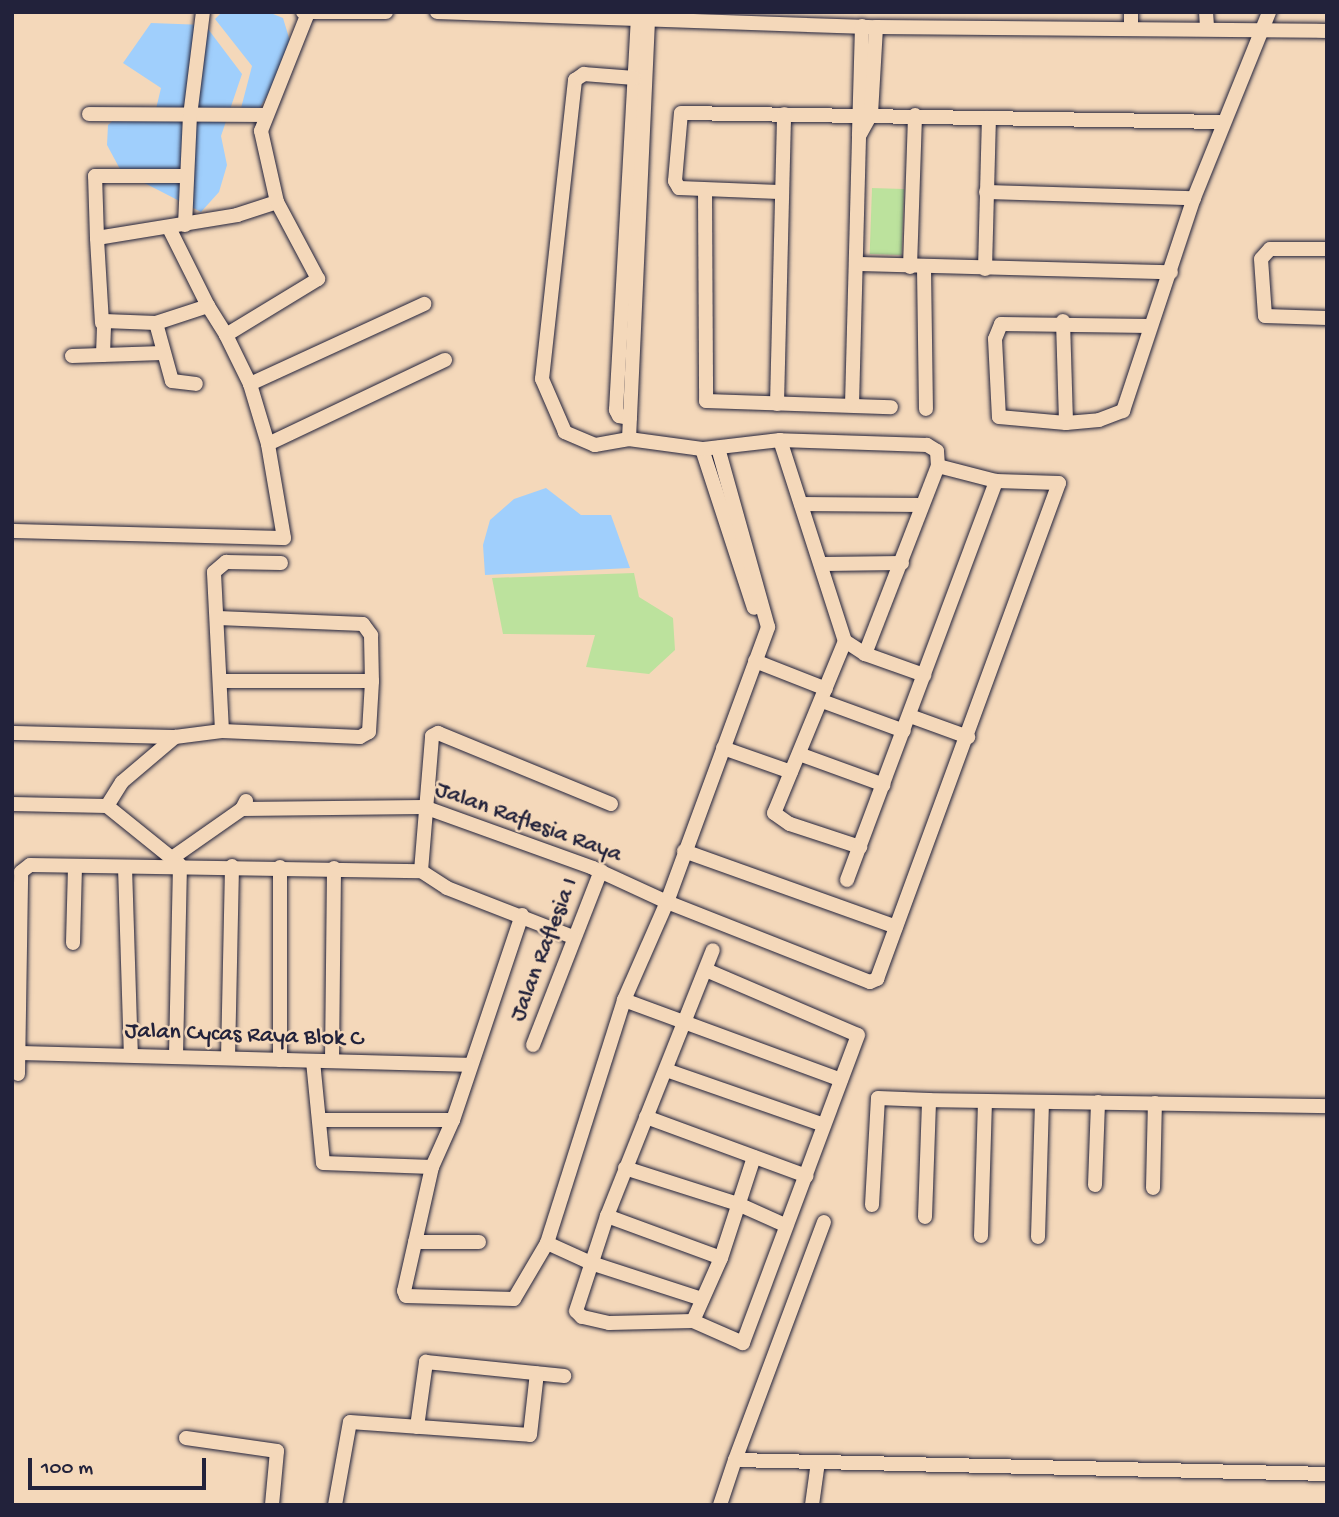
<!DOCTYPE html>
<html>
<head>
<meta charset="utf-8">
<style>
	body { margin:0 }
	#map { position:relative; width:1339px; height:1517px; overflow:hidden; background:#f4d8ba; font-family:"Gochi Hand",sans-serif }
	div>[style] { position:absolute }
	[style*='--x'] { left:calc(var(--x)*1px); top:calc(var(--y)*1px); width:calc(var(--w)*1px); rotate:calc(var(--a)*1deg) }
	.green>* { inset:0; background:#bce29d; transform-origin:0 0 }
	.water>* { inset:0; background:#a0cffc }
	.roads { filter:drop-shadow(0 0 2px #22223b) drop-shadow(0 0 2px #22223b) }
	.minor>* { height:14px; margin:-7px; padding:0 7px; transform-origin:7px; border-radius:7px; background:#f4d8ba }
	span { translate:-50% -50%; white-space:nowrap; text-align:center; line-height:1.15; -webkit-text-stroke:5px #f4d8ba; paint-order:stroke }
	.street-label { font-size:24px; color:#22223b }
	.frame { position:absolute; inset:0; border:14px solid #22223b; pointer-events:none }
	.scale { position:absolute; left:28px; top:1458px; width:178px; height:32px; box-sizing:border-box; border:4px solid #22223b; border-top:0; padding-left:9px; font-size:21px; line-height:24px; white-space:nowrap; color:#22223b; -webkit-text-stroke:5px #f4d8ba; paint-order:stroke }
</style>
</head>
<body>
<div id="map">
	<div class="green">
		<i style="left:872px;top:188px;width:32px;height:66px;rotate:2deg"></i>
		<i style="clip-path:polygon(634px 573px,639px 597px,673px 618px,675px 650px,649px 674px,586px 667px,595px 635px,503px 634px,492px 578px)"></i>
	</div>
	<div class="water">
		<i style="clip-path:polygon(222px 12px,268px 12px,283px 18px,293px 51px,254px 118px,240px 112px,252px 66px,215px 19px)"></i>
		<i style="clip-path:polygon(151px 23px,205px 25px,242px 74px,221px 136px,227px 165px,219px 192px,201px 212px,121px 171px,107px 145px,108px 125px,124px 110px,155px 113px,161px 88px,123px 63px)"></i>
		<i style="clip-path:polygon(546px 488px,581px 515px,611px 515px,630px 568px,485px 575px,483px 545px,490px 520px,514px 499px)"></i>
	</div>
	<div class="roads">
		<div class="minor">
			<i style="--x:303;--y:12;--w:83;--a:0"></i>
			<i style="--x:437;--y:12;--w:439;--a:2"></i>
			<i style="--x:876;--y:27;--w:451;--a:0.5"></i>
			<i style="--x:1131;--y:12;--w:16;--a:90"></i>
			<i style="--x:1206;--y:12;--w:16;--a:86"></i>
			<i style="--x:862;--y:26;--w:110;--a:91.6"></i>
			<i style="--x:859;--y:136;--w:25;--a:-61"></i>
			<i style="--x:871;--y:114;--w:87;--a:-86.7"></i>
			<i style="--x:89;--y:114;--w:175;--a:0.3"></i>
			<i style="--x:705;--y:190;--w:211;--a:89.7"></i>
			<i style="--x:706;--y:401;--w:185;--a:1.9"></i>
			<i style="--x:779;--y:192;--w:100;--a:-177.7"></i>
			<i style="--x:679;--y:188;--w:8;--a:-120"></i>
			<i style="--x:675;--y:181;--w:68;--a:-85"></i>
			<i style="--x:681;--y:113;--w:542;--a:0.95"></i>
			<i style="--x:986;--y:192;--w:208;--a:1.7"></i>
			<i style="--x:185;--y:225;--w:109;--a:-87.4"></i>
			<i style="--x:190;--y:116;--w:105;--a:-82.9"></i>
			<i style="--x:169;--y:228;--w:87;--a:63.4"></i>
			<i style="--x:97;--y:238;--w:62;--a:-91.8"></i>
			<i style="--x:95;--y:176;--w:92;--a:0"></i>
			<i style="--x:1327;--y:249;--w:57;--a:180"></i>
			<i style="--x:1270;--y:249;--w:13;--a:132"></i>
			<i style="--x:1261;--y:259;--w:57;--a:86"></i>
			<i style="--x:1265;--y:316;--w:62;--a:1.8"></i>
			<i style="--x:857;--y:264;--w:314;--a:1.5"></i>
			<i style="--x:910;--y:267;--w:152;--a:-88.1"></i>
			<i style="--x:924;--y:268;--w:141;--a:89.2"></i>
			<i style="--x:985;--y:269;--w:151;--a:-88.5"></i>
			<i style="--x:1063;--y:321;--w:102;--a:88.3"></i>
			<i style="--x:102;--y:323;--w:85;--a:-93.4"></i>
			<i style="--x:97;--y:238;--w:142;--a:-9.3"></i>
			<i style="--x:237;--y:215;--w:42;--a:-18"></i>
			<i style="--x:156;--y:323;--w:60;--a:74.6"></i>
			<i style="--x:172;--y:381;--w:24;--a:7"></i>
			<i style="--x:1150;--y:326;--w:149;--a:-179.2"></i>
			<i style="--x:1001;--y:324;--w:16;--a:112"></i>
			<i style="--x:995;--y:339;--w:78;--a:87.1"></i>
			<i style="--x:999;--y:417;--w:67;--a:5.1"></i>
			<i style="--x:1066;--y:423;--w:33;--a:-5"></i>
			<i style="--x:1099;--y:420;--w:26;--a:-21"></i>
			<i style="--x:1123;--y:411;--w:225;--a:-71.6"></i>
			<i style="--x:1194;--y:198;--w:201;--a:-68"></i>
			<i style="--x:103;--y:355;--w:34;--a:-88"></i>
			<i style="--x:104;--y:321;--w:52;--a:2.2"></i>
			<i style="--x:156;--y:323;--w:55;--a:-18.1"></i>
			<i style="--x:208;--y:306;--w:34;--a:58"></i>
			<i style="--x:72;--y:356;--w:91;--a:-1.9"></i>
			<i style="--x:250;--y:384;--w:192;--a:-24.7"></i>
			<i style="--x:777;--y:404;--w:290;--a:-88.6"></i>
			<i style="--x:852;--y:405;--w:269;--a:-88.5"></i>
			<i style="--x:630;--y:418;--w:11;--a:-170"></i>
			<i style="--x:619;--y:416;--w:7;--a:-117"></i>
			<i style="--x:616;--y:410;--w:391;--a:-86.8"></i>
			<i style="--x:629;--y:439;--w:419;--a:-87.4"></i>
			<i style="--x:780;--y:440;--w:211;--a:72.1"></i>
			<i style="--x:845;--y:641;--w:24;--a:33"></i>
			<i style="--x:865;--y:654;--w:63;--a:19.6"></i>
			<i style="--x:268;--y:444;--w:196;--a:-25.4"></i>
			<i style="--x:702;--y:449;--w:167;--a:71.9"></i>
			<i style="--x:801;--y:504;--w:121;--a:0.5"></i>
			<i style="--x:12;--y:531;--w:272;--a:1.5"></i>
			<i style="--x:284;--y:538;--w:95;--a:-99.7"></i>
			<i style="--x:268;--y:444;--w:63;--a:-106.7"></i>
			<i style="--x:250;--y:384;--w:55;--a:-116.1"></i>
			<i style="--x:226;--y:335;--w:108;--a:-31.3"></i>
			<i style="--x:318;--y:279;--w:87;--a:-118"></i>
			<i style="--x:277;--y:202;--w:73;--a:-102.7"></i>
			<i style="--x:261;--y:131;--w:127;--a:-68.3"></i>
			<i style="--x:823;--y:564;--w:79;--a:-0.7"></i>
			<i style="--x:218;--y:618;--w:145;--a:2.4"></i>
			<i style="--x:363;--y:624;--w:14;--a:54"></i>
			<i style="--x:371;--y:635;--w:46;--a:88.8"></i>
			<i style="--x:845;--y:641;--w:186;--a:112.4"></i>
			<i style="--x:774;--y:813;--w:19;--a:35"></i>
			<i style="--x:790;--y:824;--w:74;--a:18.2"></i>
			<i style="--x:865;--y:654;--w:202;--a:-68.8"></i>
			<i style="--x:755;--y:661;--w:76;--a:21.5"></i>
			<i style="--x:822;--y:701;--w:87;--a:20.1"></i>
			<i style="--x:910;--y:716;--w:62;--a:19.9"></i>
			<i style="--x:222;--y:731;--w:159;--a:-92.9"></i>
			<i style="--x:214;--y:572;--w:16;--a:-40"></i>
			<i style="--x:226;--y:562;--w:55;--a:1"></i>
			<i style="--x:12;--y:733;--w:163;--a:1.4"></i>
			<i style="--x:723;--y:748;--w:72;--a:19.4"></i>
			<i style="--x:799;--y:754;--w:90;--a:20"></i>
			<i style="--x:12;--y:804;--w:95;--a:1.2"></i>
			<i style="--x:107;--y:806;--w:92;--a:38.9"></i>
			<i style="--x:107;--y:806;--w:28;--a:-58"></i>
			<i style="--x:122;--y:782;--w:70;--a:-40.3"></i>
			<i style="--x:175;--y:737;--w:47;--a:-7.3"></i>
			<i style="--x:222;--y:731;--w:138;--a:2.5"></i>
			<i style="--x:360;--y:737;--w:10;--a:-29"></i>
			<i style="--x:369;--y:732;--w:51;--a:-86.6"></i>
			<i style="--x:372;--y:681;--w:152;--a:180"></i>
			<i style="--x:242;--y:809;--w:182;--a:-0.6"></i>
			<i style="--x:424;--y:807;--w:180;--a:19.8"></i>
			<i style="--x:593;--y:868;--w:81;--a:24.7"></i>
			<i style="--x:667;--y:902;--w:218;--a:21.5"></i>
			<i style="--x:870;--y:982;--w:8;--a:-23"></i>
			<i style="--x:877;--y:979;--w:528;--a:-69.85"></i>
			<i style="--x:1059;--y:483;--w:63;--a:-178.2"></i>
			<i style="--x:996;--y:481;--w:60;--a:-165.5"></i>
			<i style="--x:938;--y:466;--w:15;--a:-94"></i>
			<i style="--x:937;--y:451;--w:12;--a:-149"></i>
			<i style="--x:927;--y:445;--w:147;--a:-178.1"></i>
			<i style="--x:780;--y:440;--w:79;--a:173.4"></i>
			<i style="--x:702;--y:449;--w:74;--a:-172.2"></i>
			<i style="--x:629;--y:439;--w:35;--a:170"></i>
			<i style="--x:595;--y:445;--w:33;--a:-157"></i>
			<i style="--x:565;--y:432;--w:58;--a:-113.5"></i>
			<i style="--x:542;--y:379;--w:301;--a:-83.7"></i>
			<i style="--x:575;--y:80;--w:11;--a:-34"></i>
			<i style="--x:584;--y:74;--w:50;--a:4.6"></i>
			<i style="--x:684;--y:851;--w:225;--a:19.7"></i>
			<i style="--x:172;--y:858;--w:85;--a:-35"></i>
			<i style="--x:242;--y:809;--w:9;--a:-63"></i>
			<i style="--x:125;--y:867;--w:188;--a:88.2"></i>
			<i style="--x:421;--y:871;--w:135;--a:-85.3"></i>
			<i style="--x:432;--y:736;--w:7;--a:-27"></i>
			<i style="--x:438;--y:733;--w:187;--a:22.3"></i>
			<i style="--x:847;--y:880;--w:426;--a:-69.5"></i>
			<i style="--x:522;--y:915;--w:216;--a:108.6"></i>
			<i style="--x:453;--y:1120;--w:51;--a:114.1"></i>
			<i style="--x:432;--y:1167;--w:127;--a:102.7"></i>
			<i style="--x:404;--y:1291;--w:5;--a:68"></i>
			<i style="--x:406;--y:1296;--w:108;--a:1.6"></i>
			<i style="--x:514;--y:1299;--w:65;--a:-59.5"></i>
			<i style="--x:547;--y:1243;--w:255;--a:-72.4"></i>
			<i style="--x:624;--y:1000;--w:107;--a:-66.3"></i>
			<i style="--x:667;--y:902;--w:293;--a:-69.8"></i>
			<i style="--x:768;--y:627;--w:186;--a:-105.6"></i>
			<i style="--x:73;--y:943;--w:76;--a:-88.5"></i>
			<i style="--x:706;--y:970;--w:165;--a:23.2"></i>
			<i style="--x:858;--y:1035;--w:329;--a:110.5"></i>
			<i style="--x:743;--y:1343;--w:55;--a:-156.3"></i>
			<i style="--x:693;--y:1321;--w:84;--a:178.6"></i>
			<i style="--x:609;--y:1323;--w:28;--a:-167"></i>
			<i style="--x:582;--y:1317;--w:8;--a:-135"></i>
			<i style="--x:576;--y:1311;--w:100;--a:-71.9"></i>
			<i style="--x:607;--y:1216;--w:286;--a:-68.3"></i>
			<i style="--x:624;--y:1000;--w:231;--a:20.2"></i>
			<i style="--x:533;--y:1045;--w:187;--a:-68.7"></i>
			<i style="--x:18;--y:1053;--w:450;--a:1.5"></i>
			<i style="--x:176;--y:1055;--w:190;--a:-88.8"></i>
			<i style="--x:228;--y:1058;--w:192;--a:-88.8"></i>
			<i style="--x:280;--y:1060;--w:193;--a:-90"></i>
			<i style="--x:313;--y:1061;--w:102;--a:84.4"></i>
			<i style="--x:323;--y:1163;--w:109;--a:2.1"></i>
			<i style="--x:332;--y:1061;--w:193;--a:-89.4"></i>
			<i style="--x:666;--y:1070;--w:167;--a:19.2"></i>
			<i style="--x:18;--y:1074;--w:202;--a:-89.1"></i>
			<i style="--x:21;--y:872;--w:11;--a:-38"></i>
			<i style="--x:30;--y:865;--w:391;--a:0.9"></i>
			<i style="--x:421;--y:871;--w:31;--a:33"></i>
			<i style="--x:447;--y:888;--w:135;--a:21.3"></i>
			<i style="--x:646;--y:1117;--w:171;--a:20.2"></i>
			<i style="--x:321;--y:1120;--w:132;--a:0"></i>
			<i style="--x:625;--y:1168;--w:119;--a:17.7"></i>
			<i style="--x:738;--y:1204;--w:51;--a:24.1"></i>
			<i style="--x:1095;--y:1185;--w:83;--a:-87.9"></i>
			<i style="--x:1153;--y:1188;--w:85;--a:-88.7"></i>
			<i style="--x:872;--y:1205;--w:107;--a:-86.8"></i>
			<i style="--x:878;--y:1098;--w:51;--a:2.2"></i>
			<i style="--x:607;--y:1216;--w:121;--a:20.2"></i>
			<i style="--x:925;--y:1217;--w:117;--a:-88"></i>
			<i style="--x:929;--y:1100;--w:398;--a:0.9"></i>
			<i style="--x:981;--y:1236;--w:135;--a:-88.3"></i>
			<i style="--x:1038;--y:1237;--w:135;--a:-88.3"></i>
			<i style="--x:415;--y:1242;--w:64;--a:0"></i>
			<i style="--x:547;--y:1243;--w:48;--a:24.4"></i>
			<i style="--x:591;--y:1263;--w:117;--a:18"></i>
			<i style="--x:693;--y:1321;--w:69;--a:-66"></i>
			<i style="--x:721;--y:1258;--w:106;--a:-71.9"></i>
			<i style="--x:417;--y:1427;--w:66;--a:-82.1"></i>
			<i style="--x:426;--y:1362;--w:139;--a:5.8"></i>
			<i style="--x:186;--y:1438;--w:92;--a:8.1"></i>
			<i style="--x:277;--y:1451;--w:54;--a:95.3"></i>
			<i style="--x:735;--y:1460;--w:254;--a:-69.5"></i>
			<i style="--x:335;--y:1505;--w:84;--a:-79.8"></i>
			<i style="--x:350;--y:1422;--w:180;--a:4.1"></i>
			<i style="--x:530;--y:1435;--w:62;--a:-83.6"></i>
			<i style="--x:720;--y:1505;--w:47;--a:-71.6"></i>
			<i style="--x:735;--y:1460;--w:592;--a:1.35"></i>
			<i style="--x:812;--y:1505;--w:43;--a:-82.1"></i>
		</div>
	</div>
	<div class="street-label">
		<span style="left:528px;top:823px;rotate:20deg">Jalan Raflesia Raya</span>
		<span style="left:545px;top:950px;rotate:-69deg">Jalan Raflesia I</span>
		<span style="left:244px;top:1036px;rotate:2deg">Jalan Cycas Raya Blok C</span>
	</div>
	<div class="frame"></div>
	<div class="scale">100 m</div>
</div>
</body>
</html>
